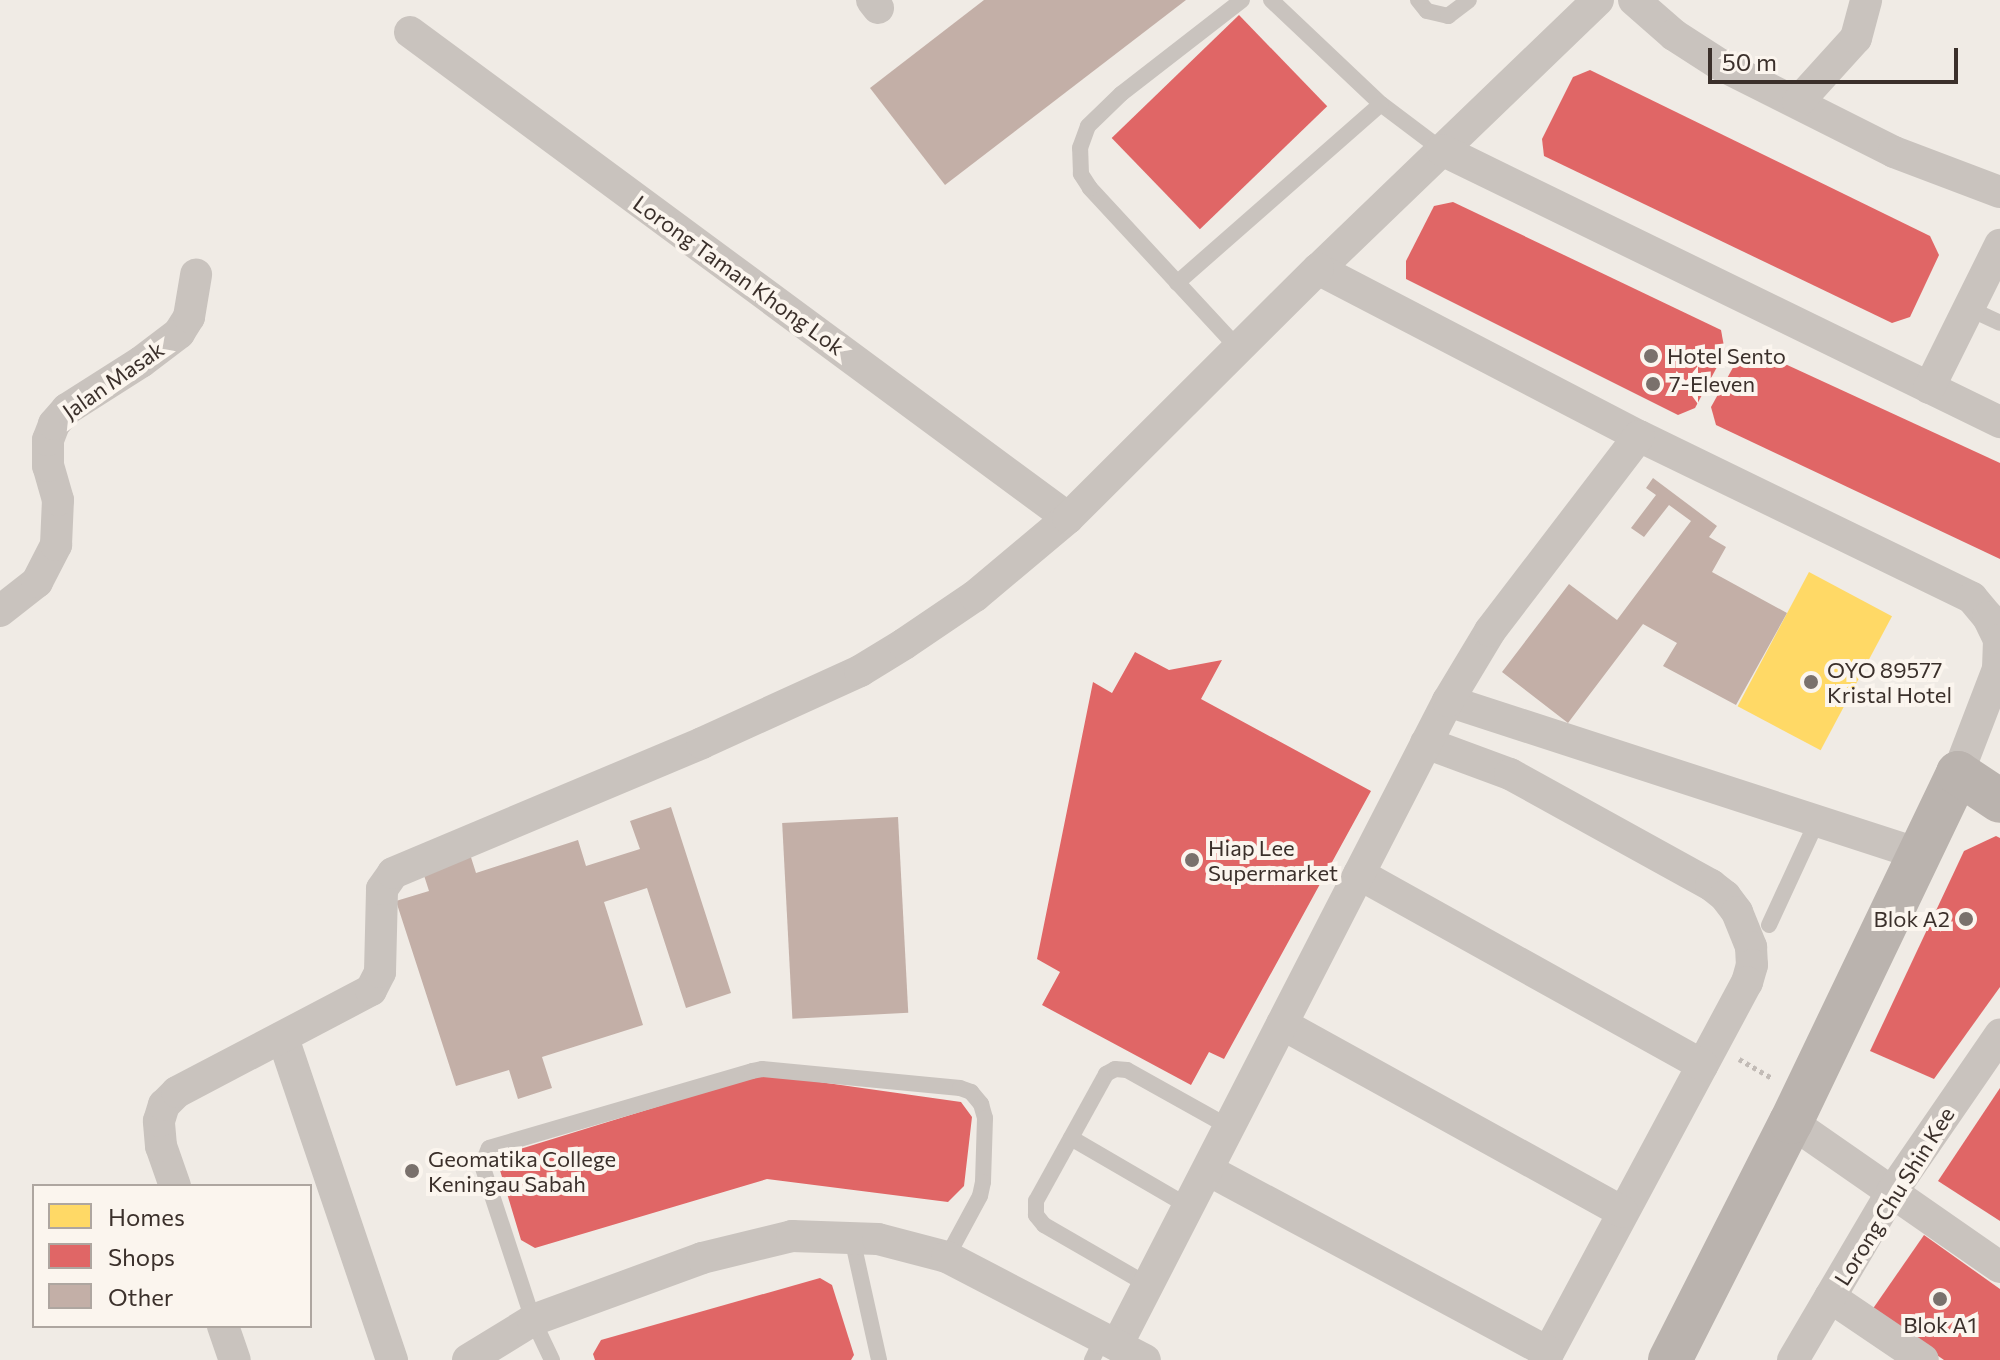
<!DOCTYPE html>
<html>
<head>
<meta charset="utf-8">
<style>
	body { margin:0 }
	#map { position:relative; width:2000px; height:1360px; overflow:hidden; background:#f0ebe5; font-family:Commissioner,sans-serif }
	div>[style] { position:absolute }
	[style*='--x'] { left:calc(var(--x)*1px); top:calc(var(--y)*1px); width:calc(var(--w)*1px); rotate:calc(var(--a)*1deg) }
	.homes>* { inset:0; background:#ffd966; transform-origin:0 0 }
	.shops>* { inset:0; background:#e06666; transform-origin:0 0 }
	.building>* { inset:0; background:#c3afa7; transform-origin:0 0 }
	.path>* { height:5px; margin-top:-2.5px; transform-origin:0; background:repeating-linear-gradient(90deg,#c2bbb6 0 4px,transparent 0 8px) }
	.lane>* { height:16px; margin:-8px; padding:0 8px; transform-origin:8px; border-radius:8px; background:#c9c3be }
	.street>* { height:32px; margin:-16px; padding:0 16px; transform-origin:16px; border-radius:16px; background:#c9c3be }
	.secondary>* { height:44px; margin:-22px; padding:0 22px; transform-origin:22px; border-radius:22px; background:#bab3ae }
	.dots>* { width:22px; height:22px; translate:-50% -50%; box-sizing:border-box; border:4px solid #fbf5ee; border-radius:50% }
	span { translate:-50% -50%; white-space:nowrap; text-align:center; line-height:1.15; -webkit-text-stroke:8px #fbf5ee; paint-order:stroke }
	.street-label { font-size:22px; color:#3b302b }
	.poi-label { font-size:22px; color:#3b302b }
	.left { translate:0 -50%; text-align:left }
	.right { translate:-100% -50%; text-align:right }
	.legend { position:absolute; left:32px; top:1184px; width:280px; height:144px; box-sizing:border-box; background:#fbf5ee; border:2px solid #aea6a0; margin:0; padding:10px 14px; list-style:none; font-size:24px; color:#3b302b }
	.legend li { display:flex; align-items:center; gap:16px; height:40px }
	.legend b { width:40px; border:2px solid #aea6a0 }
	.scale { position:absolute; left:1708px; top:48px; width:250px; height:36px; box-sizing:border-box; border:4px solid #3b302b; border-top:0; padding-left:10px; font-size:24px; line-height:28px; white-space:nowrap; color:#3b302b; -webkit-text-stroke:6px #fbf5ee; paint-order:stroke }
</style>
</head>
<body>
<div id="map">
	<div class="homes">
		<i style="left:1809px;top:572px;width:94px;height:152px;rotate:28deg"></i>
	</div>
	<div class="shops">
		<i style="left:1239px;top:15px;width:127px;height:177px;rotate:46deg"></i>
		<i style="clip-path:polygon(1590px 70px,1930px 236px,1939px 255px,1910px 317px,1892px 323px,1544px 156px,1542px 139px,1573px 77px)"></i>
		<i style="clip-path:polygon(1453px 202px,1721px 330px,1725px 352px,1695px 408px,1678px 415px,1406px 279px,1406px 261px,1434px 206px)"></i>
		<i style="clip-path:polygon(1757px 351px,2000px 463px,2000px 559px,1716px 425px,1711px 407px,1740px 355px)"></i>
		<i style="clip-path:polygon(1135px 652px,1169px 670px,1222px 660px,1201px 699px,1371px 791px,1224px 1059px,1209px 1052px,1191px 1085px,1042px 1005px,1060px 972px,1037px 959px,1093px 682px,1112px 693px)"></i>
		<i style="clip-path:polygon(1996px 836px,2000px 838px,2000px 987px,1934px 1079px,1870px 1051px,1964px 851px)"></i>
		<i style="clip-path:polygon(763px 1074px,961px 1102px,972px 1117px,964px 1186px,948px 1202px,767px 1179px,535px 1248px,521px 1240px,499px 1167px,507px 1153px)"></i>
		<i style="clip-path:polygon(2000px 1088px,2000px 1221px,1938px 1181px)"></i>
		<i style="clip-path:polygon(1924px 1235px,2000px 1289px,2000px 1360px,1944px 1360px,1872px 1310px)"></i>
		<i style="clip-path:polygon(820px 1278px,832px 1285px,854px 1355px,851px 1360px,595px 1360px,593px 1354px,601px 1340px)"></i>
	</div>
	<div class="building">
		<i style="clip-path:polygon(984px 0,1186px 0,945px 185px,870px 88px)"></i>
		<i style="clip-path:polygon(1653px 478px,1717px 526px,1709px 537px,1726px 547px,1712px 572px,1787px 613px,1736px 705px,1663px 666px,1677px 643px,1643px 624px,1568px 723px,1502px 672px,1569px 584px,1617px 620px,1691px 521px,1669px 505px,1644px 537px,1631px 528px,1656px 495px,1646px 488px)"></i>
		<i style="clip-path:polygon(671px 807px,731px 993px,686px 1008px,647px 888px,604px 902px,643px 1025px,542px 1057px,552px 1088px,518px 1099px,509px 1070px,456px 1086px,396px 901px,429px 891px,421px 866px,469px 851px,476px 873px,578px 840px,586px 866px,640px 849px,630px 821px)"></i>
		<i style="left:898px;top:817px;width:196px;height:116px;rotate:87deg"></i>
	</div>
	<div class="path">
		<i style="--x:1739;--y:1059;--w:38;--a:30"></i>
	</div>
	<div class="lane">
		<i style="--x:1271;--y:0;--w:151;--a:43.4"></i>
		<i style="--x:1381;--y:104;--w:76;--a:37"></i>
		<i style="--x:1418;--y:0;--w:14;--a:51"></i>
		<i style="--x:1427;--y:11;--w:22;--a:13"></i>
		<i style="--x:1448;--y:16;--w:26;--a:-37"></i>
		<i style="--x:1177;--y:283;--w:271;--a:-41.3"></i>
		<i style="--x:1968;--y:308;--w:35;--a:25"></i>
		<i style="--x:1237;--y:347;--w:217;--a:-132.8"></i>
		<i style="--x:1090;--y:188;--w:17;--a:-123"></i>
		<i style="--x:1081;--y:174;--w:26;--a:-92"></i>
		<i style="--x:1080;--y:148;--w:23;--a:-70"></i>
		<i style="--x:1088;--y:126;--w:46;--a:-44.1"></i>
		<i style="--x:1121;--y:94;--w:153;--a:-37.8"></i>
		<i style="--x:1769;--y:925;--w:115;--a:-65.2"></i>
		<i style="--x:1071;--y:1138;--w:135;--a:30.2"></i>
		<i style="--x:852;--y:1238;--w:125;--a:77.5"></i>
		<i style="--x:1148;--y:1285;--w:120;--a:-150"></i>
		<i style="--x:1044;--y:1225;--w:13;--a:-129"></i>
		<i style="--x:1036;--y:1215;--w:14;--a:-90"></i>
		<i style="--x:1036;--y:1201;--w:145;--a:-61.1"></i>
		<i style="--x:1106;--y:1074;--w:10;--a:-29"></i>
		<i style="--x:1115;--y:1069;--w:12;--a:5"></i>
		<i style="--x:1127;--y:1070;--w:117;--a:29.2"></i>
		<i style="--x:552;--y:1360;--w:44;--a:-115.4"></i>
		<i style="--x:533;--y:1320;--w:163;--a:-108.2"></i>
		<i style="--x:482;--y:1165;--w:18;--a:-68"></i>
		<i style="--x:489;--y:1148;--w:274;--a:-16.3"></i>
		<i style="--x:752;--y:1071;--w:10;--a:-11"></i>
		<i style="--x:762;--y:1069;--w:199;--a:5.5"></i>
		<i style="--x:960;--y:1088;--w:12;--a:20"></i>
		<i style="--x:971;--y:1092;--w:16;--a:50"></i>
		<i style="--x:981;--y:1104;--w:15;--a:74"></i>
		<i style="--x:985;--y:1118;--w:64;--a:91.8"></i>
		<i style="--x:983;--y:1182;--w:14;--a:102"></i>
		<i style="--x:980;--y:1196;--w:69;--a:118.4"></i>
		<i style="--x:1092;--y:1360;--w:25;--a:-64"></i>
	</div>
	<div class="street">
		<i style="--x:872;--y:0;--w:10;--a:53"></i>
		<i style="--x:1598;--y:0;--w:388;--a:136.1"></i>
		<i style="--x:1318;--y:269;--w:362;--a:27.5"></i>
		<i style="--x:1639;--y:436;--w:370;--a:25.9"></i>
		<i style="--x:1972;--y:598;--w:25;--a:50"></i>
		<i style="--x:1988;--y:617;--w:25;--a:64"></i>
		<i style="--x:1999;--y:640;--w:29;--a:92"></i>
		<i style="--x:1998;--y:669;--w:111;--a:111"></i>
		<i style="--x:1634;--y:0;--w:53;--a:41.2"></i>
		<i style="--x:1674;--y:35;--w:54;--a:32.8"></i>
		<i style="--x:1719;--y:64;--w:196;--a:26.7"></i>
		<i style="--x:1894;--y:152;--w:113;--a:20.7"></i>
		<i style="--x:410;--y:32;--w:818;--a:36.45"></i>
		<i style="--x:1798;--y:102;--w:86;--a:-47.8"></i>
		<i style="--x:1856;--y:38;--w:39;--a:-75"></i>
		<i style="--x:1442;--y:150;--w:621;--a:25.99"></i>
		<i style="--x:1929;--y:388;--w:160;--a:-63.6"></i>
		<i style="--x:0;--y:611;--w:47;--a:-38.1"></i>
		<i style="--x:37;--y:582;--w:42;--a:-62.8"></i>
		<i style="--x:56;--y:545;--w:45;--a:-87.5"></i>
		<i style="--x:58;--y:500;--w:35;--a:-106"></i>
		<i style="--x:48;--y:466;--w:26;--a:-90"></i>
		<i style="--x:48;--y:440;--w:17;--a:-69"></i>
		<i style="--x:54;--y:424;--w:20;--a:-49"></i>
		<i style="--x:67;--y:409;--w:88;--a:-32.4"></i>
		<i style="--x:141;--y:362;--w:48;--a:-37.3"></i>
		<i style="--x:179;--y:333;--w:19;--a:-58"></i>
		<i style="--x:189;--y:317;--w:43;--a:-80.5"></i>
		<i style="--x:1448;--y:701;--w:496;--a:18"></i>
		<i style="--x:1426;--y:743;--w:90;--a:20.3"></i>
		<i style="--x:1510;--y:774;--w:230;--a:28.9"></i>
		<i style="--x:1711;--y:885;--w:18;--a:38"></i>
		<i style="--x:1725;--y:896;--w:20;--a:53"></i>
		<i style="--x:1737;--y:912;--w:38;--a:68"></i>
		<i style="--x:1751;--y:947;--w:18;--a:87"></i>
		<i style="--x:1752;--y:965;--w:18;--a:106"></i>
		<i style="--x:1747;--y:982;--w:429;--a:118.2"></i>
		<i style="--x:1359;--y:874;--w:393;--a:29.1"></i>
		<i style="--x:1282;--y:1024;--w:389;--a:28.9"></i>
		<i style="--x:283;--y:1038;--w:340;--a:71.3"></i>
		<i style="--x:1791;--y:1122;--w:254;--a:34.8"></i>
		<i style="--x:1208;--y:1170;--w:386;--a:28.2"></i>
		<i style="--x:175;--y:1186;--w:42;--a:-109.3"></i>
		<i style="--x:161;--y:1146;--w:25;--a:-95"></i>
		<i style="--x:159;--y:1121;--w:17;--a:-73"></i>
		<i style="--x:164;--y:1105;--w:18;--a:-45"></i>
		<i style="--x:177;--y:1092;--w:219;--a:-27.7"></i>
		<i style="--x:371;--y:990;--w:20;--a:-63"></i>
		<i style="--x:380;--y:972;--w:83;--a:-88.6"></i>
		<i style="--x:382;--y:889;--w:19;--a:-55"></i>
		<i style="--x:393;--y:873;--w:335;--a:-22.8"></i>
		<i style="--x:702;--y:743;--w:174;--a:-24.5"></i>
		<i style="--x:860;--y:671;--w:52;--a:-31.5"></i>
		<i style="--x:904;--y:644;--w:86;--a:-34.1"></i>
		<i style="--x:975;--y:596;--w:121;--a:-40"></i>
		<i style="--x:1068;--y:518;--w:353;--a:-44.9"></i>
		<i style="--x:1830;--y:1297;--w:112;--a:34.1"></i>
		<i style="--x:223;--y:1326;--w:36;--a:71"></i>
		<i style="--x:1117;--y:1345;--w:724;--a:-62.8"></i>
		<i style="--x:1448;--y:701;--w:82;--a:-59"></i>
		<i style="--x:1490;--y:631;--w:245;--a:-52.6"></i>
		<i style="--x:468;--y:1360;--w:76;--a:-31.6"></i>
		<i style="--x:533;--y:1320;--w:180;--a:-20.1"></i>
		<i style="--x:702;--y:1258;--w:93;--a:-13.7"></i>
		<i style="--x:792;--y:1236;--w:86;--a:2"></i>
		<i style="--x:878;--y:1239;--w:71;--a:14.6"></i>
		<i style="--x:947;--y:1257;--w:223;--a:27.5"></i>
		<i style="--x:1793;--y:1360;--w:195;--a:-59.5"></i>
		<i style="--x:1892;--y:1192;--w:191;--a:-55.5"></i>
	</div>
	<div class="secondary">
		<i style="--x:1670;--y:1360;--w:267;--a:-63.1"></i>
		<i style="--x:1791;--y:1122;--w:387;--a:-64.4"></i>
		<i style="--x:1958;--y:773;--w:50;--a:33.7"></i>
	</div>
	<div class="dots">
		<i style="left:1651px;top:356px;background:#7a716c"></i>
		<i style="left:1653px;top:384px;background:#7a716c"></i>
		<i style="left:1811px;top:682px;background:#7a716c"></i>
		<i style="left:1192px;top:860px;background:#7a716c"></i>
		<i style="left:1966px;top:919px;background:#7a716c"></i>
		<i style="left:412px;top:1171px;background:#7a716c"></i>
		<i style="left:1940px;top:1299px;background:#7a716c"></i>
	</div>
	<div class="street-label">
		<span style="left:739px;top:275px;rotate:36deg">Lorong Taman Khong Lok</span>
		<span style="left:113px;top:380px;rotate:-35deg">Jalan Masak</span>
		<span style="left:1894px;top:1196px;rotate:-58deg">Lorong Chu Shin Kee</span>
	</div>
	<div class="poi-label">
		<span class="left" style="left:1667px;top:356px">Hotel Sento</span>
		<span class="left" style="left:1669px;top:384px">7-Eleven</span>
		<span class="left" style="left:1827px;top:682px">OYO 89577<br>Kristal Hotel</span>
		<span class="left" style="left:1208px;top:860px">Hiap Lee<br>Supermarket</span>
		<span class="right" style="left:1950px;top:919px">Blok A2</span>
		<span class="left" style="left:428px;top:1171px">Geomatika College<br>Keningau Sabah</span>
		<span style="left:1940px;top:1325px">Blok A1</span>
	</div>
	<ul class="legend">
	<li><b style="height:22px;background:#ffd966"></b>Homes</li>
	<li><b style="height:22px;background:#e06666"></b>Shops</li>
	<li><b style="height:22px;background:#c3afa7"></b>Other</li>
	</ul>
	<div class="scale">50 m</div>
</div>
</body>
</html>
